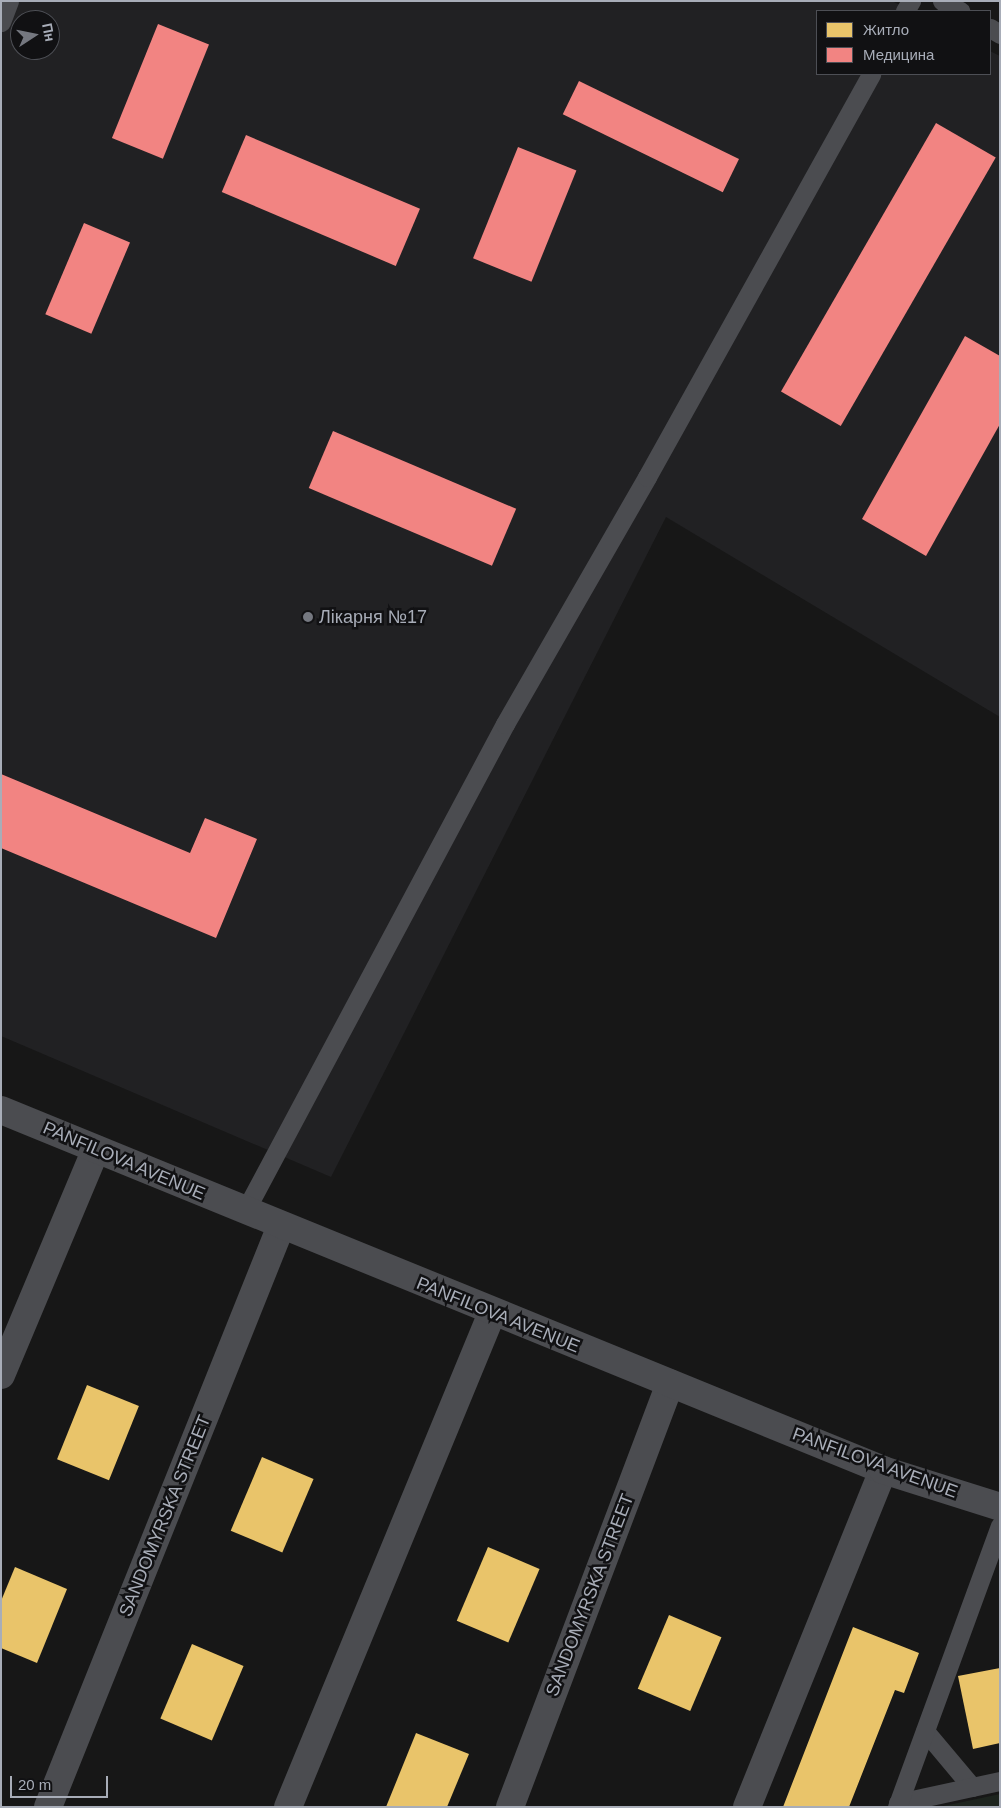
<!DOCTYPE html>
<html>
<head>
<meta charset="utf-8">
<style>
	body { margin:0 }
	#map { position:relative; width:1001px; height:1808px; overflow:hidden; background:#171717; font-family:Helvetica,sans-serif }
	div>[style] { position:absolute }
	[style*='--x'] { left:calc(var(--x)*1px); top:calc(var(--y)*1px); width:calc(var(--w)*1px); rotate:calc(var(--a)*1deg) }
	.built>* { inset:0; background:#212123 }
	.green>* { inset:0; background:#1d241e }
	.homes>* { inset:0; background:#e9c46a; transform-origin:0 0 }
	.health>* { inset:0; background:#f28482; transform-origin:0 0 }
	.service>* { height:19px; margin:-9.5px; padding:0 9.5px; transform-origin:9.5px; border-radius:9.5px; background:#4b4c50 }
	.minor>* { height:28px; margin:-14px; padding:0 14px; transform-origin:14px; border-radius:14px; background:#4b4c50 }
	.tertiary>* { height:28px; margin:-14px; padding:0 14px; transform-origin:14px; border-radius:14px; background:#4b4c50 }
	.dots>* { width:14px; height:14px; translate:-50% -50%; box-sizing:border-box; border:2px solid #111113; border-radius:50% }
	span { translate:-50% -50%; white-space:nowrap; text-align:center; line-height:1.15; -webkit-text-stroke:5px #111113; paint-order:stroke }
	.poi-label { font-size:18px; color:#a8adb8 }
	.left { translate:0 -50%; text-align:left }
	.street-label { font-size:18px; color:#a8adb8 }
	.frame { position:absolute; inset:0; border:2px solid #a8adb8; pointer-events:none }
	.legend { position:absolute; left:816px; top:10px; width:175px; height:65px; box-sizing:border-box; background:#111113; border:1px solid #4d4f55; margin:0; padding:6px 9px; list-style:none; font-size:15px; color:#a8adb8 }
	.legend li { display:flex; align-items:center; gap:10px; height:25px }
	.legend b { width:25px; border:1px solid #4d4f55 }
	.north { position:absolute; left:10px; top:10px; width:50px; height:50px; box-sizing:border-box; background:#111113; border:1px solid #4d4f55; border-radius:50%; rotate:79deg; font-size:14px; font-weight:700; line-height:20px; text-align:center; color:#a8adb8 }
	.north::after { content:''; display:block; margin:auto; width:18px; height:22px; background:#757880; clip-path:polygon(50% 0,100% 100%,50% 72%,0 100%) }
	.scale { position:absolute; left:10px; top:1776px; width:98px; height:22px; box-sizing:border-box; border:2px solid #a8adb8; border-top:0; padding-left:6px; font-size:15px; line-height:18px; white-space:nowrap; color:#a8adb8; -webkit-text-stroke:4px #111113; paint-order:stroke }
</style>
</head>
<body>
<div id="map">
	<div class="built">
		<i style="clip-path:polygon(evenodd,1px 1px,892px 1px,912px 11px,817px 11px,817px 74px,990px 74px,990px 51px,1000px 56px,1000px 717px,666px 517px,331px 1177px,1px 1036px,1px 1px,20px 20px,50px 20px,50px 50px,20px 50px,20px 20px)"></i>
	</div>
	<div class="green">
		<i style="clip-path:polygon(1000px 1794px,1000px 1807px,939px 1807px)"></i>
	</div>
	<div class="homes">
		<i style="left:87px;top:1385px;width:56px;height:80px;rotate:22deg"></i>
		<i style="left:262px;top:1457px;width:56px;height:80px;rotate:23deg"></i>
		<i style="left:488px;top:1547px;width:56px;height:80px;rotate:23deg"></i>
		<i style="clip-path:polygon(15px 1567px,67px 1589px,37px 1663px,1px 1648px,1px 1601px)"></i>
		<i style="left:669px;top:1615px;width:57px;height:80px;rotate:23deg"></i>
		<i style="clip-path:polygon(853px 1627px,919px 1653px,904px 1693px,895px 1690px,849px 1807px,783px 1807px)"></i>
		<i style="left:192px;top:1644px;width:56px;height:81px;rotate:23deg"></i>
		<i style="clip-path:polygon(1000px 1668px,1000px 1743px,973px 1749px,958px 1676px)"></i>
		<i style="clip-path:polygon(416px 1733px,469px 1754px,447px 1807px,386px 1807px)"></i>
	</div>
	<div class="health">
		<i style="left:158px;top:24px;width:55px;height:123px;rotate:22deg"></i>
		<i style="left:579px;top:81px;width:178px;height:37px;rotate:26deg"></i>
		<i style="left:936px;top:123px;width:69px;height:310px;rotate:30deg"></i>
		<i style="left:246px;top:135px;width:189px;height:62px;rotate:23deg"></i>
		<i style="left:518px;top:147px;width:63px;height:120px;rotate:22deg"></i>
		<i style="left:84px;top:223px;width:50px;height:99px;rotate:23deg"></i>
		<i style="clip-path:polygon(965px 336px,1000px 356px,1000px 424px,926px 556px,862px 519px)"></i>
		<i style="left:333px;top:431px;width:199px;height:62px;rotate:23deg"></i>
		<i style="clip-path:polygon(1px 774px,190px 853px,205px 818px,257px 839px,216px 938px,1px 848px)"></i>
	</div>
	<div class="service">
		<i style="--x:942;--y:1;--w:21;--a:29"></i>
		<i style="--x:905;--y:11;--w:12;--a:-59"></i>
		<i style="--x:1;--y:22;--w:22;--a:-69"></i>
		<i style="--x:990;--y:28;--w:12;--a:31"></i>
		<i style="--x:245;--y:1211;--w:552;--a:-61.9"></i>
		<i style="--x:505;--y:724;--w:285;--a:-60.1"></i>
		<i style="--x:647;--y:477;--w:461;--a:-60.9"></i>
		<i style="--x:925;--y:1731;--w:73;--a:50"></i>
		<i style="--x:898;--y:1803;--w:104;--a:-12.2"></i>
		<i style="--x:897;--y:1807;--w:300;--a:-69.9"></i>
	</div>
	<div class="minor">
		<i style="--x:1;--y:1375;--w:245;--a:-67.2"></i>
		<i style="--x:48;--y:1807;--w:626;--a:-68.15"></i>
		<i style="--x:288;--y:1807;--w:534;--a:-67.56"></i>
		<i style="--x:510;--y:1807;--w:453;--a:-69.3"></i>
		<i style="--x:747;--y:1807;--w:363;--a:-68"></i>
	</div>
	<div class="tertiary">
		<i style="--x:1;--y:1110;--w:953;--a:22.2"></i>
		<i style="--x:883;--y:1470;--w:123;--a:17.5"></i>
	</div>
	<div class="dots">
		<i style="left:308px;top:617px;background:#757880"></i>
	</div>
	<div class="poi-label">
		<span class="left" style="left:319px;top:617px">Лікарня №17</span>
	</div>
	<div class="street-label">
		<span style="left:124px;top:1161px;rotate:23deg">PANFILOVA AVENUE</span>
		<span style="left:498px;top:1315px;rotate:22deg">PANFILOVA AVENUE</span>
		<span style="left:875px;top:1463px;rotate:20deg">PANFILOVA AVENUE</span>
		<span style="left:165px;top:1516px;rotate:-68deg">SANDOMYRSKA STREET</span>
		<span style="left:590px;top:1595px;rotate:-69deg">SANDOMYRSKA STREET</span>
	</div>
	<div class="frame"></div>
	<ul class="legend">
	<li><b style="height:14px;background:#e9c46a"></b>Житло</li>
	<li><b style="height:14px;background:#f28482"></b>Медицина</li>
	</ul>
	<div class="north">Пн</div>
	<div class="scale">20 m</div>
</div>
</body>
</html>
